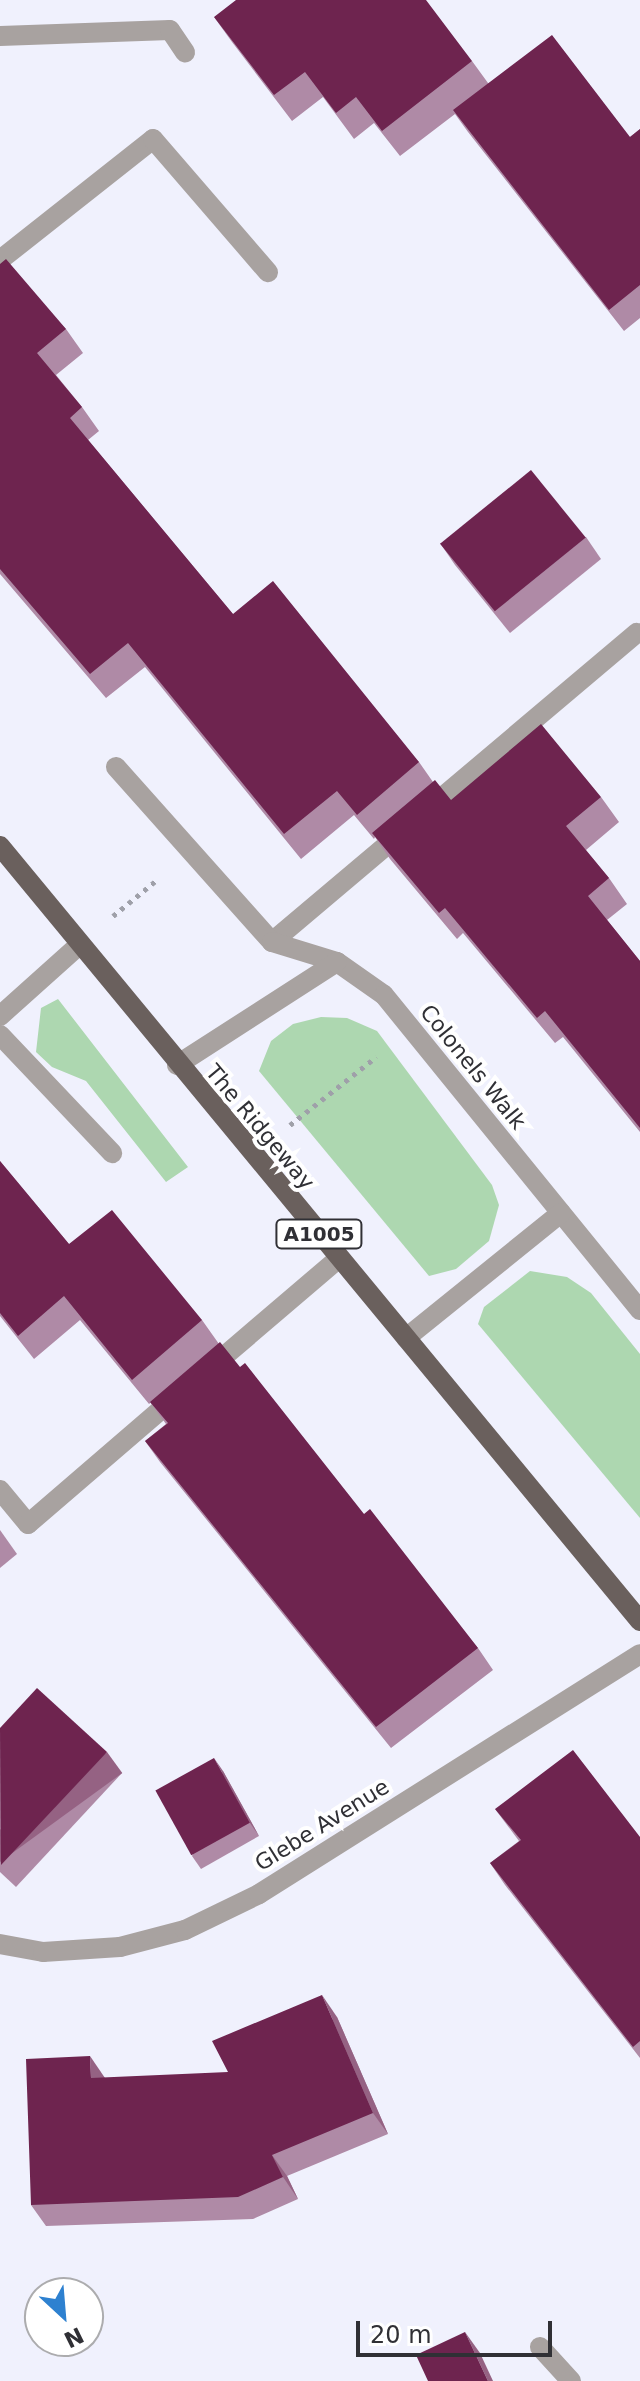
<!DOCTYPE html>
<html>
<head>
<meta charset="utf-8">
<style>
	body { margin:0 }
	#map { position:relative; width:640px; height:2381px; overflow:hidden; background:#f0f1fd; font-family:"DejaVu Sans",sans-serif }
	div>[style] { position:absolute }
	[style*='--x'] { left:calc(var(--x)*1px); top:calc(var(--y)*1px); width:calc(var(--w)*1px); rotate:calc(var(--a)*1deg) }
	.green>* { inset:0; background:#add7b0 }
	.path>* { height:5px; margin-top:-2.5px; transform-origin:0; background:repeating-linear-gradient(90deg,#9fa0a9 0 4px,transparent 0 10px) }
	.service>* { height:20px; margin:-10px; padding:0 10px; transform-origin:10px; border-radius:10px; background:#a8a2a0 }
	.minor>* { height:20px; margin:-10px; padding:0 10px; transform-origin:10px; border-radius:10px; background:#a8a2a0 }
	.primary>* { height:20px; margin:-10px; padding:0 10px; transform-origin:10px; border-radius:10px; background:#6a605d }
	.wall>* { inset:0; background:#af8aa6 }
	.shaded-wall>* { inset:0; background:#956283; transform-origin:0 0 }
	.building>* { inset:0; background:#6e244f; transform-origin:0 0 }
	span { translate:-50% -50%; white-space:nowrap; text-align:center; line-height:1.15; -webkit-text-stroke:8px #fff; paint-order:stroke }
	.shield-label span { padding:2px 6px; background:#fff; border:2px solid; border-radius:6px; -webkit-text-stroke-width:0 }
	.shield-label { font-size:20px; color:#303035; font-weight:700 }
	.street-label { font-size:22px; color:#303035 }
	.north { position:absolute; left:24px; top:2277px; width:80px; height:80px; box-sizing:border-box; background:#fff; border:2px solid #acacae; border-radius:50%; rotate:154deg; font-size:22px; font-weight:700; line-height:32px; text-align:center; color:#303035 }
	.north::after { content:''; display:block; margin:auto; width:28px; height:36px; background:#2e81d0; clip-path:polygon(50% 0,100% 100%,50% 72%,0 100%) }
	.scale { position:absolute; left:356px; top:2321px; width:196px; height:36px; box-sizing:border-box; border:4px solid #303035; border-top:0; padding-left:10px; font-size:24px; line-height:28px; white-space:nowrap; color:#303035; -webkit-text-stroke:6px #fff; paint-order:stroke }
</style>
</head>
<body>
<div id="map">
	<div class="green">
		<i style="clip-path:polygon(58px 999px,188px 1167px,166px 1182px,86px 1081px,52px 1067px,36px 1052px,41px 1008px)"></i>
		<i style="clip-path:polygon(321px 1017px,347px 1018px,377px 1031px,492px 1185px,499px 1205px,489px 1241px,456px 1269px,429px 1276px,259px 1071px,271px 1041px,293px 1024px)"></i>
		<i style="clip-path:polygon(530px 1271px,567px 1277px,591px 1293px,640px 1354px,640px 1518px,478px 1324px,484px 1307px)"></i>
	</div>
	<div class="path">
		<i style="--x:113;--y:916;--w:58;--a:-39.4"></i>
		<i style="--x:290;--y:1125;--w:110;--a:-38.3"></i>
	</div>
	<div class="service">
		<i style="--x:0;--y:36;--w:170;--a:-2"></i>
		<i style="--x:170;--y:30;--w:27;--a:56"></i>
		<i style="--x:0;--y:260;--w:195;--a:-38.3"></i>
		<i style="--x:153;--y:139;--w:176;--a:49.2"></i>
		<i style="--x:426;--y:811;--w:276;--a:-40.2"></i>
		<i style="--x:272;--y:942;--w:170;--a:-40.2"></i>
		<i style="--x:0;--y:1016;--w:106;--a:-41.9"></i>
		<i style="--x:0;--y:1035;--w:163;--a:46.5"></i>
		<i style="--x:208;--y:1370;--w:172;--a:-40.5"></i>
		<i style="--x:0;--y:1490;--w:44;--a:50.5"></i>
		<i style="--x:28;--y:1524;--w:196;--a:-40.7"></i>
		<i style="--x:540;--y:2347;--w:46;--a:47.6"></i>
	</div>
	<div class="minor">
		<i style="--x:116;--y:767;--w:234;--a:48.3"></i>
		<i style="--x:272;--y:942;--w:68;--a:17.1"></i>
		<i style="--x:337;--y:962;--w:57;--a:35.1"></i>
		<i style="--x:384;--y:995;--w:406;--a:50.9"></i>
		<i style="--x:177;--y:1065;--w:190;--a:-32.8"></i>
		<i style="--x:406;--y:1338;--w:199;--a:-38.9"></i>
		<i style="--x:0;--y:1944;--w:44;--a:10.5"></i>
		<i style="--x:43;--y:1952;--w:77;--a:-3.7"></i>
		<i style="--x:120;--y:1947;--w:67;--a:-14.7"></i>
		<i style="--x:185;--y:1930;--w:82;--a:-25.9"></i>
		<i style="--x:259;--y:1894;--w:450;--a:-32.2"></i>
	</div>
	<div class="primary">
		<i style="--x:0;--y:846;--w:1005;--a:50.45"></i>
	</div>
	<div class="wall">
		<i style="clip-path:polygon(214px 17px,472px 61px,488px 83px,630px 137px,640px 129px,640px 318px,624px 331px,468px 132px,455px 114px,400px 156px,374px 123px,354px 139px,323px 97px,292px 121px,232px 42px)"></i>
		<i style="clip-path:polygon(0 264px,66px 329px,83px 353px,56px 375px,82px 407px,99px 431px,88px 440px,233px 614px,419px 762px,433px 782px,451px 800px,601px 797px,619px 822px,586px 850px,609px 878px,627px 904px,607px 920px,640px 961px,640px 1132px,563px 1037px,555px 1043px,463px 933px,457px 939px,390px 859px,375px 837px,374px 839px,354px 815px,301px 859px,145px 667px,106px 698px,0 574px)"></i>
		<i style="clip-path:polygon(586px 537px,601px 559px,510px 633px,455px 565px,440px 543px)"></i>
		<i style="clip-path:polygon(0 1161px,69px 1244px,202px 1320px,219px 1344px,149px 1404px,80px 1320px,34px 1359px,0 1316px)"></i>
		<i style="clip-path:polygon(150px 1402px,364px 1514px,478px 1648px,493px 1670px,391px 1748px,160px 1462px,145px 1441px,166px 1424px)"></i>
		<i style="clip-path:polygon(0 1530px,17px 1554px,0 1568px)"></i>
		<i style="clip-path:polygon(0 1728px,122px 1773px,16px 1887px,0 1872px)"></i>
		<i style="clip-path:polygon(223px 1771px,259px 1836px,201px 1869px,192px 1856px)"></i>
		<i style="clip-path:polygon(495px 1809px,640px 1837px,640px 2058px,505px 1885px,490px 1863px,519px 1841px)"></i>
		<i style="clip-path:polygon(337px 2017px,388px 2134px,287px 2176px,298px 2199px,253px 2219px,46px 2226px,31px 2205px,228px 2072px)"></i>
	</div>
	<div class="shaded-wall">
		<i style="left:107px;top:1752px;width:26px;height:155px;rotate:54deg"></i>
		<i style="clip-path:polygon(214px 1758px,223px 1771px,259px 1836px,250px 1823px)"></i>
		<i style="clip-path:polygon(322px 1995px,337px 2017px,388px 2134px,373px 2113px)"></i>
		<i style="clip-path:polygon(90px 2056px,105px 2078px,91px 2078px)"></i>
		<i style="clip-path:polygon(272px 2155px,287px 2176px,298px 2199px,283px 2177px)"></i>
		<i style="clip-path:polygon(465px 2332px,480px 2353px,493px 2381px,488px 2381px)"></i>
	</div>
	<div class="building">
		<i style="clip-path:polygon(236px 0,426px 0,472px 61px,382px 131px,356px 97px,336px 113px,305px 72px,274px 95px,214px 17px)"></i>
		<i style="clip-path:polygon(552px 35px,630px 137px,640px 129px,640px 285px,609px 310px,453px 110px)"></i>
		<i style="clip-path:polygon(6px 259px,66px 329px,37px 353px,82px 407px,70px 418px,233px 614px,273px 581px,419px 762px,357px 815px,337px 791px,284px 834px,128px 643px,90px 674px,0 569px,0 264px)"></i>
		<i style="left:531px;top:470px;width:87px;height:117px;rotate:51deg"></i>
		<i style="clip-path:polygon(541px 724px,601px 797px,566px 826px,609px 878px,588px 896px,640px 961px,640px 1128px,545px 1011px,537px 1018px,445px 908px,439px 913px,372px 833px,435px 780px,451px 800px)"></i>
		<i style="clip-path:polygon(0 1161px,69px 1244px,112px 1210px,202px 1320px,132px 1380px,64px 1296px,18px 1336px,0 1313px)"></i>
		<i style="clip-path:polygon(220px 1342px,240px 1367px,245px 1363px,364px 1514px,370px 1509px,478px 1648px,376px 1727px,145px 1441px,168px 1423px,150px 1402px)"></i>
		<i style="clip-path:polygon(37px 1688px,107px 1752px,1px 1865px,0 1728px)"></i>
		<i style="clip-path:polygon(573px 1750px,640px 1837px,640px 2041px,633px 2047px,490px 1863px,521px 1840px,495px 1809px)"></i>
		<i style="left:214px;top:1758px;width:74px;height:67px;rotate:61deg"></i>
		<i style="clip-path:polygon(322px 1995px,373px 2113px,272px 2155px,283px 2177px,238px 2197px,31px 2205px,26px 2059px,90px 2056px,91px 2078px,228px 2072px,212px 2041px)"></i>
		<i style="clip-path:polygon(465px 2332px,488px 2381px,428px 2381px,416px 2355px)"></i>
	</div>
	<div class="shield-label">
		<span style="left:319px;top:1234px">A1005</span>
	</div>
	<div class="street-label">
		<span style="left:473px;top:1067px;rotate:51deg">Colonels Walk</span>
		<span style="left:260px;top:1127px;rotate:50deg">The Ridgeway</span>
		<span style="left:322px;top:1825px;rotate:-32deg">Glebe Avenue</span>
	</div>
	<div class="north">N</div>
	<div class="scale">20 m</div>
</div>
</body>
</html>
